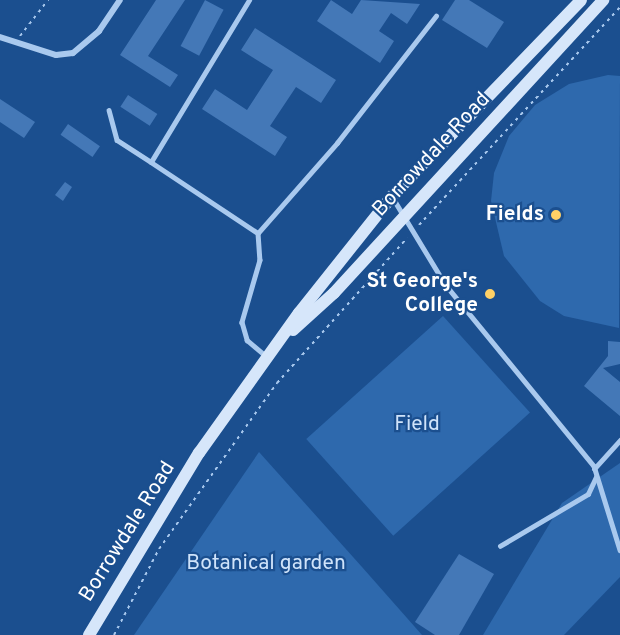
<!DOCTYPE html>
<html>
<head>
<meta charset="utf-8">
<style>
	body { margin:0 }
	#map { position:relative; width:620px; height:635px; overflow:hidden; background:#1b4f8f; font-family:Overpass,sans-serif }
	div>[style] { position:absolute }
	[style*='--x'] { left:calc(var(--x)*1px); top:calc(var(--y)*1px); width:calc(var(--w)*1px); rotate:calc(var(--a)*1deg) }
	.green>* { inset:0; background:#2e69ad; transform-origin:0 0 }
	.building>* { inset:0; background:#4478b7; transform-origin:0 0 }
	.path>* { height:2px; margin-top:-1px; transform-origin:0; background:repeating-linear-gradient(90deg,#a9c9ee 0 3px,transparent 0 7.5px) }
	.lane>* { height:4.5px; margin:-2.25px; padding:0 2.25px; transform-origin:2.25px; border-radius:2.25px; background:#a9c9ee }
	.street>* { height:6px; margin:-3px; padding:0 3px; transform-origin:3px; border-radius:3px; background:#a9c9ee }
	.secondary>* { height:12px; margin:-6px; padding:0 6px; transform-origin:6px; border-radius:6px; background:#d6e6fa }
	.dots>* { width:16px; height:16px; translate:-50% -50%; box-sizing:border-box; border:3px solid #1b4f8f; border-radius:50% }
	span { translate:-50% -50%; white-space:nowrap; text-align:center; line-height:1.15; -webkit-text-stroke:4.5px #1b4f8f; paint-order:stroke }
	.street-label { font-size:21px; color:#fff }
	.poi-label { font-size:21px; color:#fff; font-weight:700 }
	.right { translate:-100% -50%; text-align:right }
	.park-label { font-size:21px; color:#cfe3fa }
</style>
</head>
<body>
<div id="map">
	<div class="green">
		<i style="clip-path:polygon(608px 75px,620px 76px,619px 328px,564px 316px,540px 301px,504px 256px,491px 201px,494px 173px,509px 136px,535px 105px,569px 84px)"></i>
		<i style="left:443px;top:316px;width:130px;height:184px;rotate:48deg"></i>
		<i style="clip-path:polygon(259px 452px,362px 567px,422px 635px,134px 635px)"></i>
		<i style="clip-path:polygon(620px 463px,620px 577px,564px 635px,483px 635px,562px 503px)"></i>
	</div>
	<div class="building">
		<i style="clip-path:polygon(156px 0,185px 0,148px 56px,178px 75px,170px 87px,120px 55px)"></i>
		<i style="left:205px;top:0;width:21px;height:52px;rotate:28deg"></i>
		<i style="clip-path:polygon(331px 0,352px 14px,361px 0,420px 4px,407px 24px,391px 13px,379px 31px,394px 41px,380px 63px,317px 21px)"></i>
		<i style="clip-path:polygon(455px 0,469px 0,504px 22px,487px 48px,442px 20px)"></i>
		<i style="clip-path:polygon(255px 28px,336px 80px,321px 103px,296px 87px,270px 126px,287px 137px,275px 156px,202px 109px,215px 89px,247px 110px,273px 70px,241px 50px)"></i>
		<i style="left:128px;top:95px;width:35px;height:14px;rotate:33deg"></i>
		<i style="clip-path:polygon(0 99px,35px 122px,24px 138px,0 122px)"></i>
		<i style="left:68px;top:124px;width:39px;height:13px;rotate:35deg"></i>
		<i style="clip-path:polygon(65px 182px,72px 187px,63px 201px,55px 195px)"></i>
		<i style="clip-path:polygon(608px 341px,620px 342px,620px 364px,603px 368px,620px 382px,620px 416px,584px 386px,608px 356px)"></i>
		<i style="clip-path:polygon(459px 554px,494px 574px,459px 635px,435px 635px,415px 622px)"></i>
	</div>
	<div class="path">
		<i style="--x:20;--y:36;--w:46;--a:-52.1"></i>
		<i style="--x:419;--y:225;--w:297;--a:-47.3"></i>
		<i style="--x:114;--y:635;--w:97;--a:-62.4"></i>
		<i style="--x:159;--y:549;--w:204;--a:-54.6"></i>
		<i style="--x:277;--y:383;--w:195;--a:-48.1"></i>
	</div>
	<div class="lane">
		<i style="--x:109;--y:110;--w:31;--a:75"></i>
		<i style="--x:117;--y:140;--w:40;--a:32.9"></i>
		<i style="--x:151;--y:162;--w:189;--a:-58.8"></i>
		<i style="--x:151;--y:162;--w:128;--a:33.6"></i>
		<i style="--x:258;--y:233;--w:27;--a:86"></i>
		<i style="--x:260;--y:260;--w:65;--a:106.2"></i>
		<i style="--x:242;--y:322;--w:19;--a:74"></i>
		<i style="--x:247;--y:340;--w:25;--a:40"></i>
		<i style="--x:393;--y:198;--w:100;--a:58.8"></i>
		<i style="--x:445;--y:284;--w:235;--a:50.7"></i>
		<i style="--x:594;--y:466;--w:88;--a:72.8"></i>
		<i style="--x:258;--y:233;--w:120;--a:-48.7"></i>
		<i style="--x:337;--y:143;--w:161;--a:-52.1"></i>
		<i style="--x:594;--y:469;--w:39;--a:-48"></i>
		<i style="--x:500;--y:546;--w:102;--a:-30.6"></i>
		<i style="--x:588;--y:494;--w:19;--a:-65"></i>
	</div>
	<div class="street">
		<i style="--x:0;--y:37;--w:59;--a:17.8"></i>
		<i style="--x:56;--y:55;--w:17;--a:-7"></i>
		<i style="--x:73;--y:53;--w:34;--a:-40"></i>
		<i style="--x:99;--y:31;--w:37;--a:-56"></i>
	</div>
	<div class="secondary">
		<i style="--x:293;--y:330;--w:55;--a:-42.1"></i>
		<i style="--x:334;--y:293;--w:398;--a:-47.4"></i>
		<i style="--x:89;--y:635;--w:213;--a:-58.9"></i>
		<i style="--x:199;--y:453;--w:172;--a:-54.5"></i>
		<i style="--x:299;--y:313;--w:149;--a:-51.5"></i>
		<i style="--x:392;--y:196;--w:272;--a:-46"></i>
	</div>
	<div class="dots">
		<i style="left:556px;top:215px;background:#ffd166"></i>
		<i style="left:490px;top:294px;background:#ffd166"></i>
	</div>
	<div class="street-label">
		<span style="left:432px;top:155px;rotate:-47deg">Borrowdale Road</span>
		<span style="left:128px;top:532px;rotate:-58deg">Borrowdale Road</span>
	</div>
	<div class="poi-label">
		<span class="right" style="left:544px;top:215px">Fields</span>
		<span class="right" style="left:478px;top:294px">St George's<br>College</span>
	</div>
	<div class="park-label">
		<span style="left:417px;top:425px">Field</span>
		<span style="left:266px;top:564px">Botanical garden</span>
	</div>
</div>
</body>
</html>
